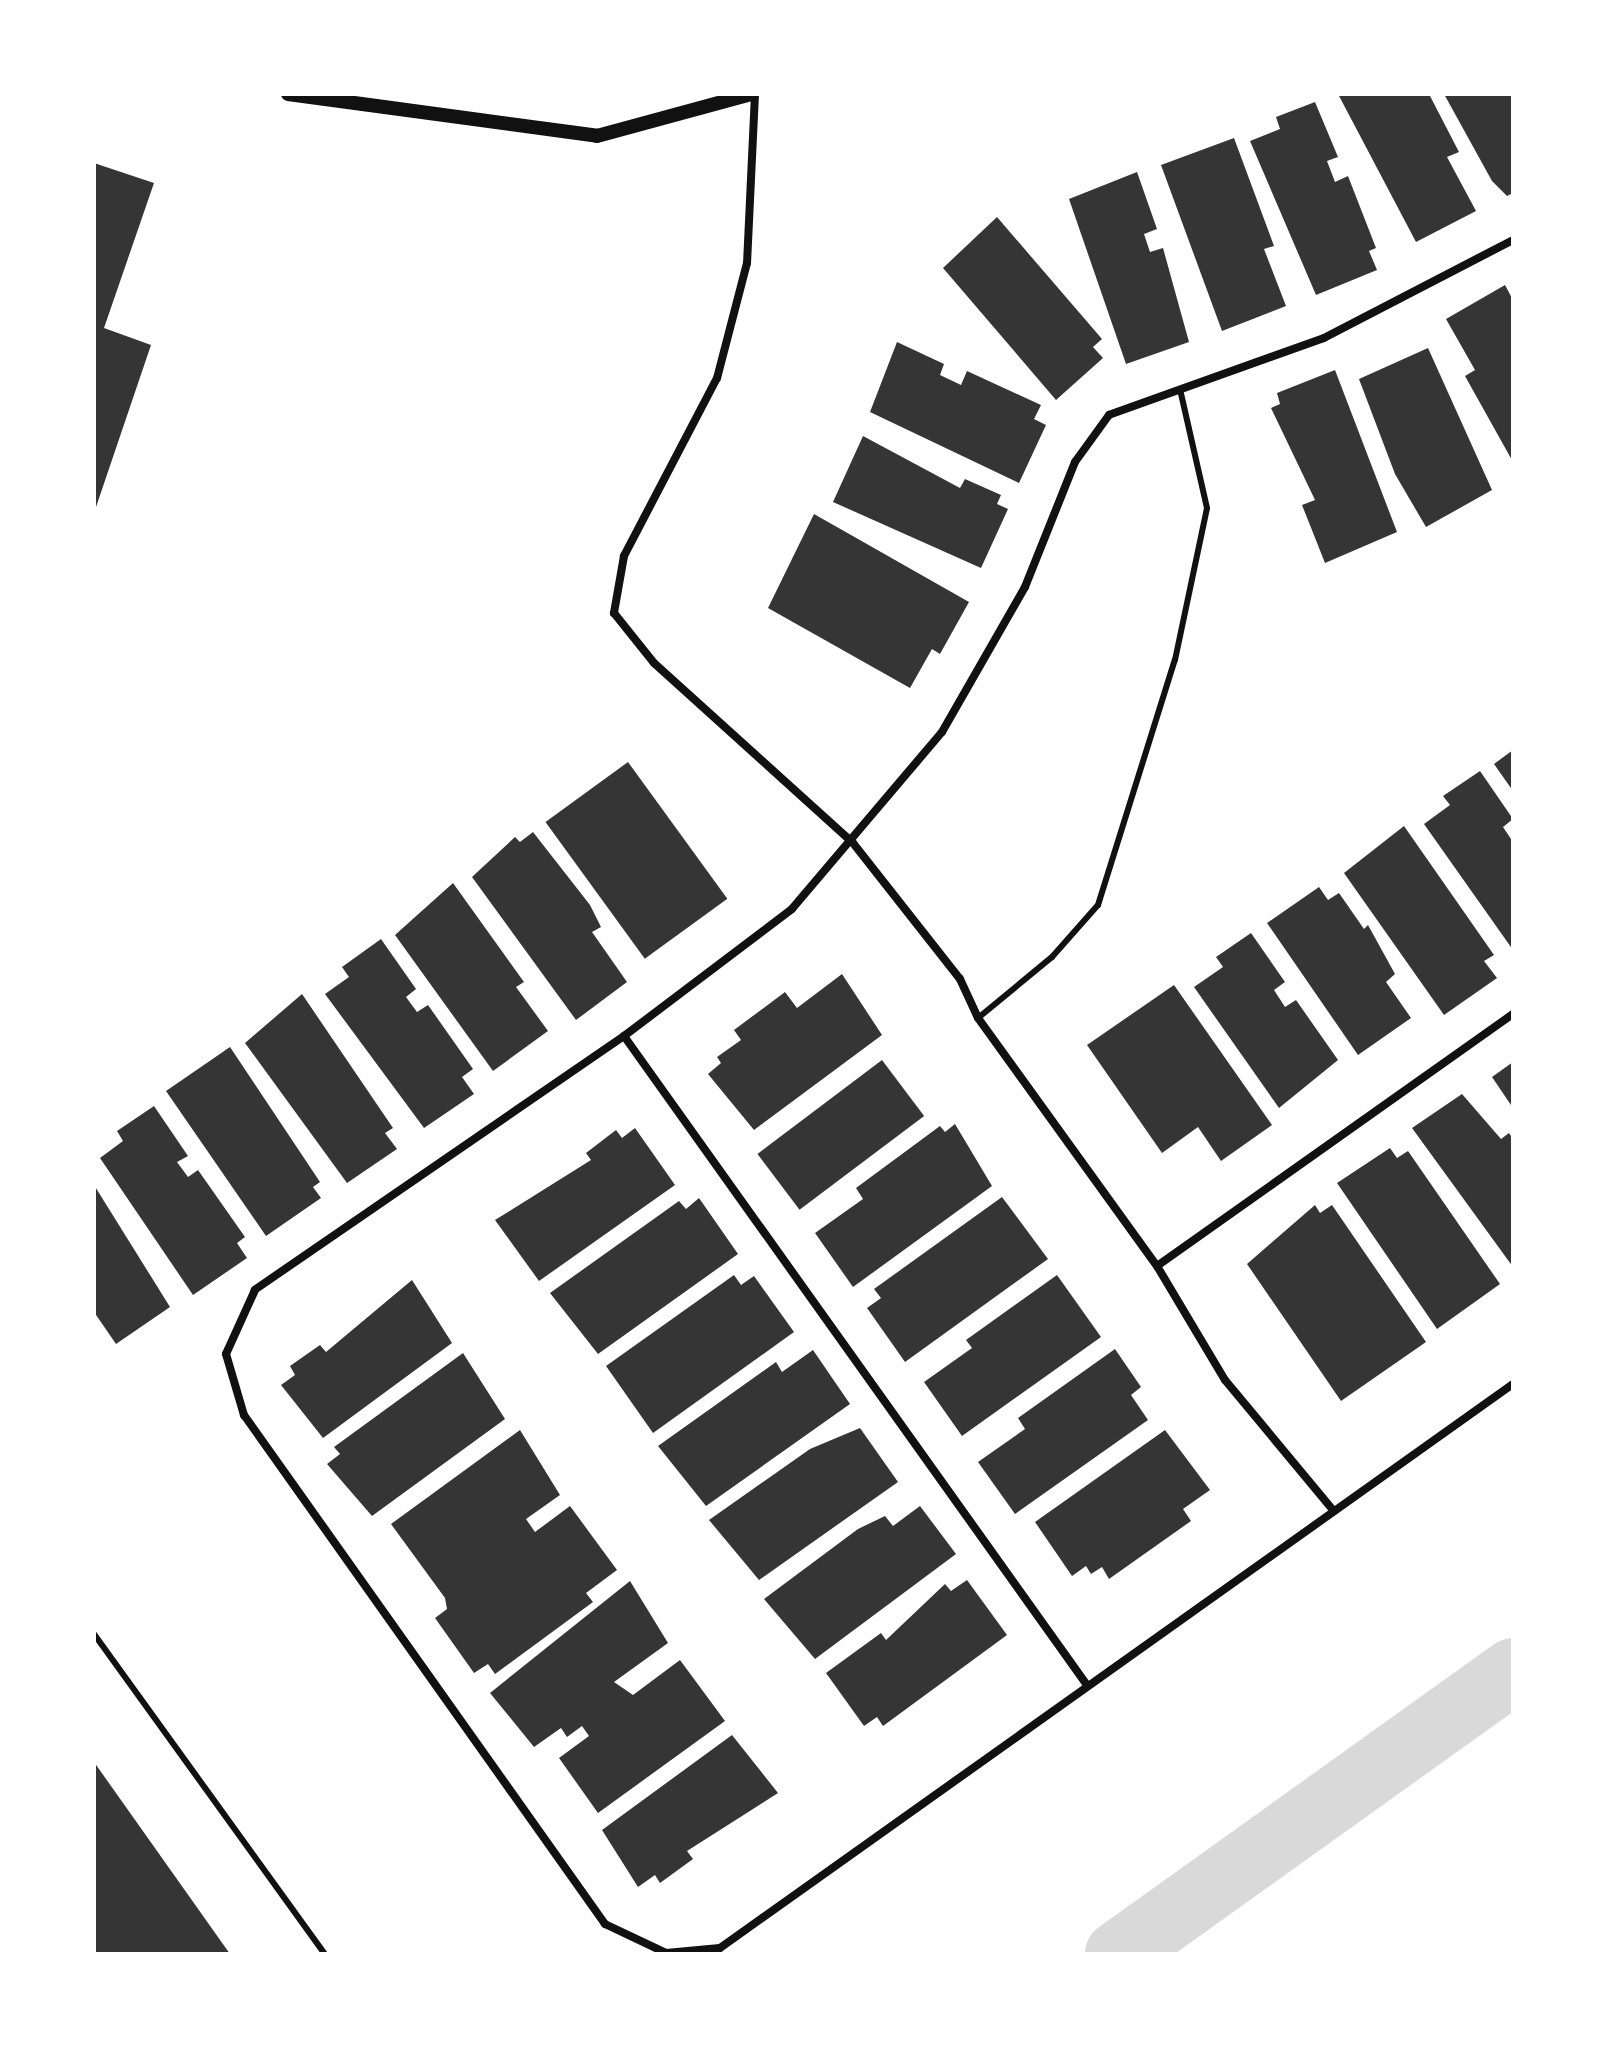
<!DOCTYPE html>
<html>
<head>
<meta charset="utf-8">
<style>
	body { margin:0 }
	#map { position:relative; width:1607px; height:2048px; overflow:hidden; background:#fff; font-family:"DejaVu Sans",sans-serif }
	div>[style] { position:absolute }
	[style*='--x'] { left:calc(var(--x)*1px); top:calc(var(--y)*1px); width:calc(var(--w)*1px); rotate:calc(var(--a)*1deg) }
	.canal>* { height:66px; margin:-33px; padding:0 33px; transform-origin:33px; border-radius:33px; background:#d9d9d9 }
	.building>* { inset:0; background:#353535; transform-origin:0 0 }
	.service>* { height:6px; margin:-3px; padding:0 3px; transform-origin:3px; border-radius:3px; background:#111 }
	.minor>* { height:8px; margin:-4px; padding:0 4px; transform-origin:4px; border-radius:4px; background:#111 }
	.tertiary>* { height:14px; margin:-7px; padding:0 7px; transform-origin:7px; border-radius:7px; background:#111 }
	span { translate:-50% -50%; white-space:nowrap; text-align:center; line-height:1.15; -webkit-text-stroke:6px #fff; paint-order:stroke }
	.frame { position:absolute; inset:0; border:96px solid #fff; pointer-events:none }
</style>
</head>
<body>
<div id="map">
	<div class="canal">
		<i style="--x:1118;--y:1954;--w:486;--a:-35.6"></i>
	</div>
	<div class="building">
		<i style="clip-path:polygon(1338px 94px,1429px 94px,1459px 152px,1447px 157px,1476px 211px,1416px 242px)"></i>
		<i style="clip-path:polygon(1444px 94px,1513px 94px,1513px 193px,1507px 196px,1492px 181px)"></i>
		<i style="clip-path:polygon(1315px 102px,1338px 157px,1327px 161px,1335px 182px,1348px 176px,1376px 248px,1369px 251px,1377px 270px,1316px 295px,1250px 141px,1280px 129px,1276px 117px)"></i>
		<i style="clip-path:polygon(1234px 138px,1274px 246px,1264px 249px,1286px 306px,1222px 331px,1161px 165px)"></i>
		<i style="clip-path:polygon(94px 163px,154px 183px,104px 328px,151px 345px,95px 510px)"></i>
		<i style="clip-path:polygon(1137px 172px,1157px 229px,1144px 234px,1150px 252px,1163px 248px,1189px 342px,1126px 364px,1069px 199px)"></i>
		<i style="clip-path:polygon(997px 217px,1102px 339px,1093px 347px,1103px 358px,1056px 400px,943px 268px)"></i>
		<i style="clip-path:polygon(1505px 285px,1513px 300px,1513px 462px,1465px 376px,1475px 370px,1446px 319px)"></i>
		<i style="clip-path:polygon(897px 342px,944px 364px,940px 375px,961px 385px,967px 371px,1041px 405px,1034px 419px,1046px 425px,1019px 483px,870px 412px)"></i>
		<i style="clip-path:polygon(1428px 348px,1492px 490px,1426px 527px,1395px 474px,1359px 379px)"></i>
		<i style="clip-path:polygon(1335px 370px,1397px 532px,1325px 563px,1302px 505px,1315px 500px,1271px 408px,1280px 404px,1277px 393px)"></i>
		<i style="clip-path:polygon(863px 436px,960px 488px,965px 479px,1001px 495px,997px 504px,1008px 509px,981px 568px,833px 502px)"></i>
		<i style="clip-path:polygon(814px 514px,969px 602px,940px 654px,932px 649px,910px 688px,768px 608px)"></i>
		<i style="clip-path:polygon(1513px 750px,1513px 791px,1494px 764px)"></i>
		<i style="left:628px;top:762px;width:169px;height:102px;rotate:54deg"></i>
		<i style="clip-path:polygon(1480px 771px,1513px 819px,1503px 827px,1513px 842px,1513px 950px,1424px 824px,1450px 805px,1443px 796px)"></i>
		<i style="clip-path:polygon(1404px 826px,1494px 955px,1484px 961px,1497px 978px,1444px 1015px,1344px 873px)"></i>
		<i style="clip-path:polygon(533px 832px,590px 905px,601px 927px,592px 932px,627px 982px,576px 1020px,472px 877px,515px 837px,520px 842px)"></i>
		<i style="clip-path:polygon(453px 883px,524px 982px,516px 987px,548px 1031px,493px 1071px,395px 935px)"></i>
		<i style="clip-path:polygon(1319px 887px,1328px 900px,1339px 893px,1364px 929px,1368px 925px,1395px 974px,1386px 982px,1411px 1018px,1358px 1055px,1267px 923px)"></i>
		<i style="clip-path:polygon(1251px 933px,1285px 982px,1274px 990px,1285px 1007px,1296px 1000px,1338px 1060px,1279px 1108px,1194px 987px,1223px 967px,1216px 957px)"></i>
		<i style="clip-path:polygon(381px 939px,416px 989px,406px 997px,417px 1012px,428px 1005px,473px 1069px,462px 1077px,474px 1094px,424px 1128px,325px 994px,349px 977px,342px 967px)"></i>
		<i style="clip-path:polygon(842px 974px,882px 1035px,754px 1130px,708px 1074px,721px 1063px,717px 1057px,741px 1040px,734px 1030px,785px 992px,797px 1008px)"></i>
		<i style="clip-path:polygon(1174px 985px,1272px 1125px,1221px 1161px,1198px 1127px,1162px 1153px,1087px 1045px)"></i>
		<i style="clip-path:polygon(302px 994px,393px 1128px,385px 1133px,397px 1149px,347px 1183px,245px 1043px)"></i>
		<i style="clip-path:polygon(230px 1047px,320px 1182px,313px 1187px,321px 1198px,266px 1236px,166px 1091px)"></i>
		<i style="left:882px;top:1060px;width:70px;height:156px;rotate:53deg"></i>
		<i style="clip-path:polygon(1513px 1062px,1513px 1108px,1492px 1077px)"></i>
		<i style="clip-path:polygon(1462px 1094px,1501px 1139px,1509px 1133px,1513px 1139px,1513px 1267px,1412px 1128px)"></i>
		<i style="clip-path:polygon(154px 1106px,188px 1156px,177px 1162px,188px 1177px,198px 1170px,245px 1237px,237px 1243px,247px 1258px,193px 1295px,100px 1158px,123px 1141px,117px 1131px)"></i>
		<i style="clip-path:polygon(955px 1124px,992px 1186px,853px 1287px,815px 1233px,863px 1199px,856px 1188px,940px 1126px,945px 1132px)"></i>
		<i style="clip-path:polygon(635px 1128px,675px 1185px,539px 1281px,495px 1220px,591px 1160px,586px 1153px,616px 1130px,622px 1138px)"></i>
		<i style="clip-path:polygon(1390px 1148px,1397px 1158px,1408px 1151px,1500px 1284px,1437px 1329px,1337px 1183px)"></i>
		<i style="clip-path:polygon(94px 1185px,170px 1307px,116px 1344px,94px 1312px)"></i>
		<i style="clip-path:polygon(1002px 1197px,1048px 1259px,905px 1362px,867px 1308px,881px 1298px,874px 1289px)"></i>
		<i style="clip-path:polygon(699px 1198px,738px 1254px,598px 1354px,550px 1293px,679px 1201px,686px 1209px)"></i>
		<i style="clip-path:polygon(1315px 1205px,1320px 1213px,1332px 1205px,1426px 1342px,1341px 1401px,1247px 1264px)"></i>
		<i style="clip-path:polygon(734px 1275px,741px 1285px,754px 1276px,794px 1332px,653px 1433px,606px 1366px)"></i>
		<i style="clip-path:polygon(1057px 1275px,1101px 1337px,962px 1436px,924px 1382px,972px 1348px,966px 1340px)"></i>
		<i style="clip-path:polygon(412px 1280px,452px 1343px,323px 1438px,281px 1385px,295px 1375px,290px 1366px,320px 1345px,326px 1352px)"></i>
		<i style="clip-path:polygon(1115px 1349px,1141px 1387px,1131px 1395px,1148px 1420px,1015px 1514px,978px 1462px,1025px 1429px,1018px 1418px)"></i>
		<i style="clip-path:polygon(813px 1350px,850px 1404px,706px 1506px,658px 1446px,776px 1362px,782px 1372px)"></i>
		<i style="clip-path:polygon(463px 1353px,505px 1419px,372px 1516px,327px 1464px,340px 1454px,334px 1447px)"></i>
		<i style="clip-path:polygon(860px 1428px,898px 1482px,759px 1580px,709px 1520px,810px 1449px)"></i>
		<i style="clip-path:polygon(520px 1430px,560px 1495px,526px 1519px,535px 1532px,570px 1506px,617px 1570px,586px 1593px,593px 1602px,495px 1674px,488px 1664px,474px 1673px,435px 1618px,447px 1609px,445px 1598px,391px 1524px)"></i>
		<i style="clip-path:polygon(1165px 1430px,1210px 1490px,1183px 1509px,1191px 1521px,1109px 1579px,1102px 1567px,1091px 1574px,1086px 1566px,1072px 1576px,1035px 1522px)"></i>
		<i style="clip-path:polygon(920px 1506px,956px 1554px,815px 1659px,764px 1599px,858px 1529px,885px 1516px,893px 1526px)"></i>
		<i style="clip-path:polygon(967px 1580px,1007px 1635px,883px 1726px,877px 1717px,864px 1726px,826px 1673px,881px 1633px,886px 1640px,945px 1584px,951px 1591px)"></i>
		<i style="clip-path:polygon(630px 1581px,668px 1643px,614px 1682px,633px 1695px,680px 1660px,725px 1721px,598px 1813px,559px 1758px,589px 1736px,582px 1726px,567px 1737px,561px 1728px,534px 1747px,490px 1693px)"></i>
		<i style="clip-path:polygon(732px 1735px,778px 1793px,687px 1851px,693px 1859px,660px 1883px,655px 1875px,638px 1887px,602px 1830px)"></i>
		<i style="clip-path:polygon(94px 1762px,230px 1954px,94px 1954px)"></i>
	</div>
	<div class="service">
		<i style="--x:978;--y:1018;--w:96;--a:-39.5"></i>
		<i style="--x:1052;--y:957;--w:69;--a:-48.5"></i>
		<i style="--x:1098;--y:905;--w:257;--a:-72.6"></i>
		<i style="--x:1175;--y:660;--w:155;--a:-78.1"></i>
		<i style="--x:1207;--y:508;--w:122;--a:-102.8"></i>
		<i style="--x:94;--y:1634;--w:395;--a:54.2"></i>
	</div>
	<div class="minor">
		<i style="--x:755;--y:94;--w:169;--a:92.7"></i>
		<i style="--x:747;--y:263;--w:119;--a:104.6"></i>
		<i style="--x:717;--y:378;--w:201;--a:117.6"></i>
		<i style="--x:624;--y:556;--w:58;--a:100"></i>
		<i style="--x:614;--y:613;--w:64;--a:51.3"></i>
		<i style="--x:654;--y:663;--w:268;--a:42.1"></i>
		<i style="--x:853;--y:843;--w:173;--a:51.8"></i>
		<i style="--x:960;--y:979;--w:43;--a:65.2"></i>
		<i style="--x:978;--y:1018;--w:306;--a:54.2"></i>
		<i style="--x:1157;--y:1266;--w:133;--a:59.2"></i>
		<i style="--x:1225;--y:1380;--w:168;--a:50.3"></i>
		<i style="--x:1513;--y:240;--w:213;--a:152.6"></i>
		<i style="--x:1324;--y:338;--w:228;--a:160.3"></i>
		<i style="--x:1109;--y:415;--w:58;--a:125.9"></i>
		<i style="--x:1075;--y:462;--w:135;--a:111.8"></i>
		<i style="--x:1025;--y:587;--w:167;--a:119.8"></i>
		<i style="--x:942;--y:732;--w:232;--a:130.3"></i>
		<i style="--x:792;--y:909;--w:211;--a:142.9"></i>
		<i style="--x:624;--y:1036;--w:448;--a:145.5"></i>
		<i style="--x:255;--y:1290;--w:70;--a:114.4"></i>
		<i style="--x:226;--y:1354;--w:64;--a:73.6"></i>
		<i style="--x:244;--y:1415;--w:624;--a:54.65"></i>
		<i style="--x:605;--y:1924;--w:68;--a:25.4"></i>
		<i style="--x:666;--y:1953;--w:54;--a:-5.3"></i>
		<i style="--x:720;--y:1948;--w:973;--a:-35.42"></i>
		<i style="--x:624;--y:1036;--w:797;--a:54.5"></i>
		<i style="--x:1157;--y:1266;--w:436;--a:-35.3"></i>
	</div>
	<div class="tertiary">
		<i style="--x:288;--y:94;--w:312;--a:7.7"></i>
		<i style="--x:597;--y:136;--w:161;--a:-15.2"></i>
	</div>
	<div class="frame"></div>
</div>
</body>
</html>
